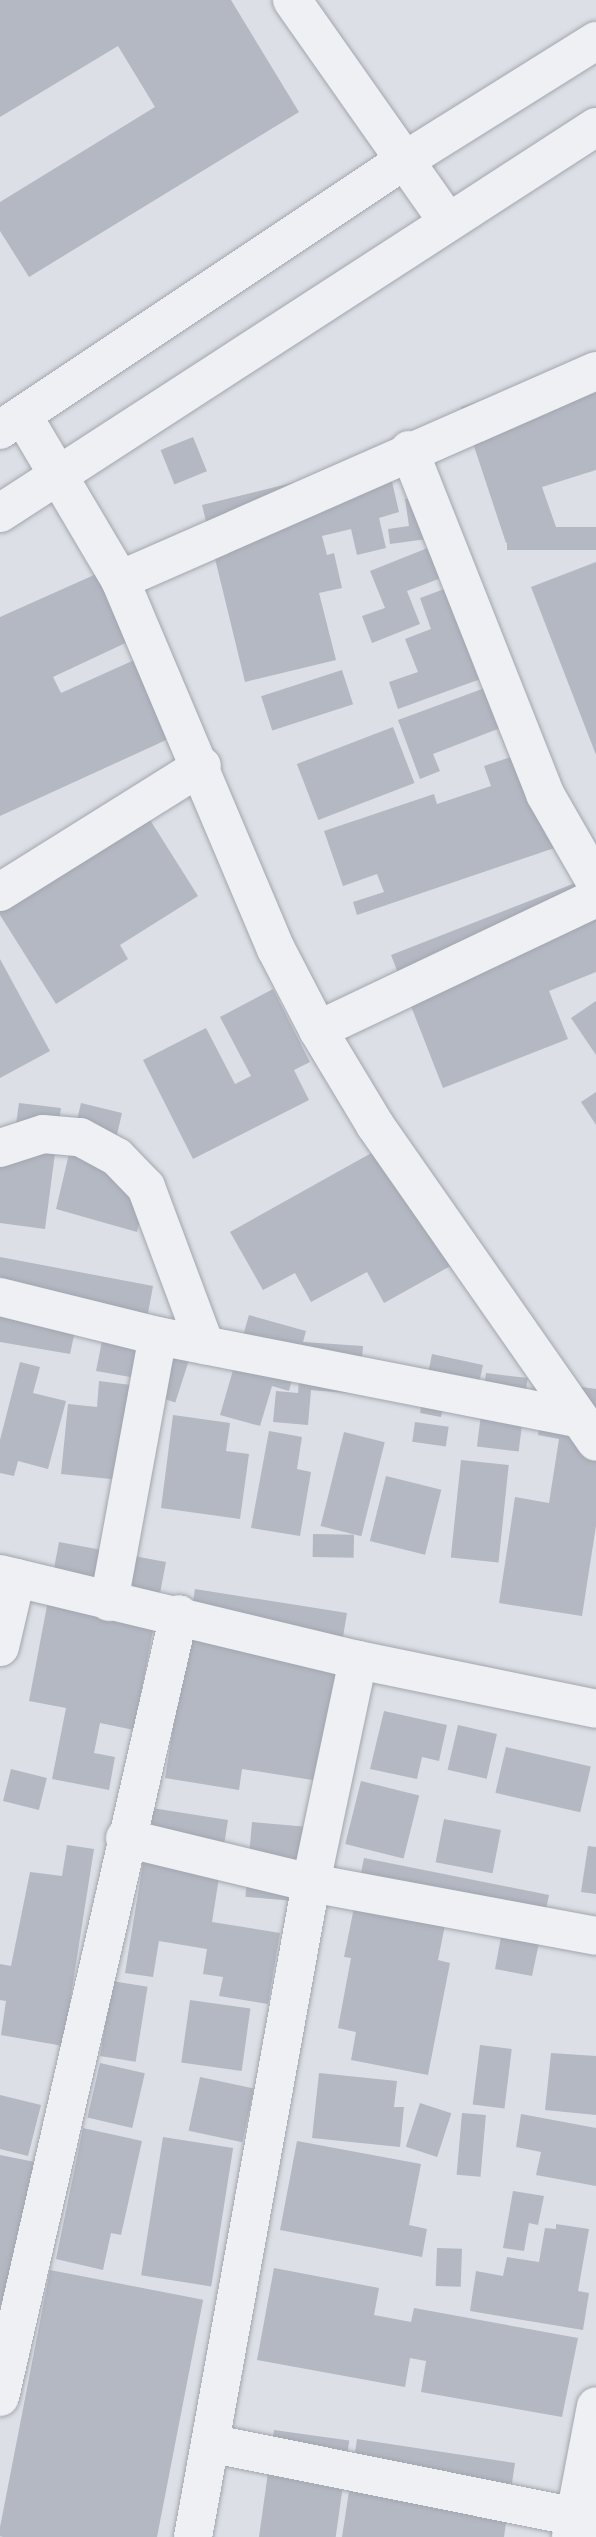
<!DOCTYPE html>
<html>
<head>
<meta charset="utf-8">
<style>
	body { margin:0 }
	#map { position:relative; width:596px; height:2537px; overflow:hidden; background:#dcdfe5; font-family:Manrope,sans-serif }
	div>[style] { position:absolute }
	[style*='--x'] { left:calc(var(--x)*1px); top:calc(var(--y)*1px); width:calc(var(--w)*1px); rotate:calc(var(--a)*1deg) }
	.building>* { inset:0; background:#b3b8c2; transform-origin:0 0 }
	.roads { filter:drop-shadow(0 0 2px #a2a6af) drop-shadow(0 0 2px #a2a6af) }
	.street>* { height:38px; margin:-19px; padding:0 19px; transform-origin:19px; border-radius:19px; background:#eef0f4 }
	span { translate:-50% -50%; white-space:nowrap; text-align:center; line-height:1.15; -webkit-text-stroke:7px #ebeef3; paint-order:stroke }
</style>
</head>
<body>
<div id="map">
	<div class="building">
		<i style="clip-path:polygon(0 0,231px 0,299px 112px,29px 277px,0 231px,0 202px,155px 107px,118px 46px,0 117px)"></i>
		<i style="clip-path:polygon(596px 363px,596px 470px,542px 487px,556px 527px,506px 543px,461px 407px)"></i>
		<i style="left:193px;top:437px;width:37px;height:35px;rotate:68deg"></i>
		<i style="clip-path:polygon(387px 460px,399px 512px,379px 518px,386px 548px,357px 555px,351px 529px,322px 536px,327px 555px,334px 553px,342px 588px,319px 593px,336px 660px,245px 682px,202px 505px)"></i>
		<i style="clip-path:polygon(437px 495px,442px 537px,390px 544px,388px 529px,409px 526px,405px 499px)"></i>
		<i style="left:596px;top:527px;width:23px;height:89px;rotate:90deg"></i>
		<i style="clip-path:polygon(450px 539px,462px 570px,407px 591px,420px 624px,372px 643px,362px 616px,385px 608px,370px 571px)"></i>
		<i style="clip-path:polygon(596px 562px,596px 755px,531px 587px)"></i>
		<i style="clip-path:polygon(103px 571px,134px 639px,53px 677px,61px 693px,152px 652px,188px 730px,0 816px,0 617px)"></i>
		<i style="clip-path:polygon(463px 582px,497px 673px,398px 709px,389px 682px,418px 672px,405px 639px,431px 629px,420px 598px)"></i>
		<i style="left:342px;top:670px;width:36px;height:85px;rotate:72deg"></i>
		<i style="clip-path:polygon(501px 682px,516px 722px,433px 754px,440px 771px,420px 779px,398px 720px)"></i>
		<i style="left:393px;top:727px;width:60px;height:103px;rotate:69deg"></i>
		<i style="clip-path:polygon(540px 747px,572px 842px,357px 915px,353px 902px,384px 892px,377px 874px,343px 886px,324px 831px,434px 794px,437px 804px,491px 786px,484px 766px)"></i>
		<i style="clip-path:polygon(140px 804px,198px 896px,120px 945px,128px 959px,56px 1004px,0 915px,0 892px)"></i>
		<i style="clip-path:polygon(596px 875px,596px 972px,549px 991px,568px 1039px,443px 1088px,391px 955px)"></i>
		<i style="clip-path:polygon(0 959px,50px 1051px,0 1078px)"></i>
		<i style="clip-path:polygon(273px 989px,310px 1062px,294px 1070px,309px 1100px,193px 1159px,143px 1060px,206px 1028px,235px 1084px,251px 1076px,220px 1017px)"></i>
		<i style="clip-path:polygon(596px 1001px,596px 1055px,571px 1018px)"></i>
		<i style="clip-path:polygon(596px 1092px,596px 1125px,581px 1102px)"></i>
		<i style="clip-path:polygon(19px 1103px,61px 1108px,45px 1229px,0 1223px,0 1158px,11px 1159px)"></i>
		<i style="clip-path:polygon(81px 1103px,122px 1113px,109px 1169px,150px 1179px,137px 1232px,56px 1209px)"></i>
		<i style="clip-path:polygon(375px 1151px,454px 1264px,384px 1303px,367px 1272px,311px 1302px,295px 1273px,263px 1290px,230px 1232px)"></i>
		<i style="clip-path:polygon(0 1257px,153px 1286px,136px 1378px,96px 1371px,103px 1336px,75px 1331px,70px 1354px,0 1342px)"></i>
		<i style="left:185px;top:1311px;width:19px;height:90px;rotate:18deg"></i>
		<i style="clip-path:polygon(249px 1315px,306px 1331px,303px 1342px,363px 1346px,359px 1394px,311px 1390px,308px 1425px,273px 1422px,276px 1391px,298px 1393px,302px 1343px,289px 1391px,272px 1386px,260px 1426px,220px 1415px)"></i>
		<i style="clip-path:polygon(432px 1354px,483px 1365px,476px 1397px,447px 1391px,441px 1417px,420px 1413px)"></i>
		<i style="clip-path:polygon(20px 1362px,40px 1367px,33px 1393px,66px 1401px,48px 1469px,18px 1461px,14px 1476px,0 1473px,0 1440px)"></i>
		<i style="left:486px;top:1373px;width:42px;height:74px;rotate:7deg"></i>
		<i style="clip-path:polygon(99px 1381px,131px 1385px,121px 1480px,61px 1474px,68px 1404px,97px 1407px)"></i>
		<i style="clip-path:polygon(546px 1382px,596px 1389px,596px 1526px,582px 1616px,499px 1603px,515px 1497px,549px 1503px,559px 1439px,538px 1435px)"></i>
		<i style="clip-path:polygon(173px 1415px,230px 1423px,226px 1451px,249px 1454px,240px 1519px,161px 1508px)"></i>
		<i style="left:415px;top:1422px;width:34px;height:20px;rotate:8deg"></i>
		<i style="clip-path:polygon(269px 1431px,302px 1437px,297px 1469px,311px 1472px,300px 1536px,251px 1528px)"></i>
		<i style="left:344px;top:1432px;width:42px;height:97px;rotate:14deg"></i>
		<i style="left:461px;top:1460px;width:48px;height:98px;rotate:6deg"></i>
		<i style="left:386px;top:1476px;width:57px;height:67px;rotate:14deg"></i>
		<i style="left:313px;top:1534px;width:41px;height:23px;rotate:1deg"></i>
		<i style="clip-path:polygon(59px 1542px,166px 1562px,134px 1730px,100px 1723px,94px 1753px,115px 1757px,109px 1790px,52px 1779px,66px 1708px,29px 1701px)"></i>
		<i style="clip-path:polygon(195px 1589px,347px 1613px,319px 1781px,242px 1769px,239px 1790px,165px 1778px)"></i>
		<i style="clip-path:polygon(384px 1711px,447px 1725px,439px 1761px,422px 1757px,417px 1779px,370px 1769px)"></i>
		<i style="left:458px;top:1725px;width:40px;height:46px;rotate:13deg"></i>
		<i style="left:506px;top:1747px;width:87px;height:47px;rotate:13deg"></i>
		<i style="left:11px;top:1769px;width:37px;height:33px;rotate:14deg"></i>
		<i style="left:361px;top:1781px;width:60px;height:65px;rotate:14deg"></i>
		<i style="clip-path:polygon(152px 1808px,228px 1820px,212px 1922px,280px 1933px,268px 2004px,219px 1996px,223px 1977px,203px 1974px,207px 1949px,159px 1941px,153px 1977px,125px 1973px)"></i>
		<i style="left:444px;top:1819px;width:58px;height:44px;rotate:11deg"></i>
		<i style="left:252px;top:1822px;width:54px;height:75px;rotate:5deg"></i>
		<i style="clip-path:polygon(67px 1845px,94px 1849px,63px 2046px,1px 2035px,6px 2001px,0 2000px,0 1964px,11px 1966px,30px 1872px,62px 1876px)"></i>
		<i style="clip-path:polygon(588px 1846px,596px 1847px,596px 1894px,581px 1892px)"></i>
		<i style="clip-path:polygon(364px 1858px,549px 1895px,532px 1976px,495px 1969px,504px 1921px,448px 1910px,438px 1960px,450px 1963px,428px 2075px,351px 2060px,356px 2032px,338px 2028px,351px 1958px,344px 1957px)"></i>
		<i style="left:112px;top:1981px;width:36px;height:76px;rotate:9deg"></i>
		<i style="left:190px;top:2000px;width:61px;height:63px;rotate:8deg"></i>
		<i style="left:480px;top:2045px;width:32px;height:60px;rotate:7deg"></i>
		<i style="clip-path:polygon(551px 2053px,596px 2056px,596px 2115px,545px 2110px)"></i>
		<i style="left:100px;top:2063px;width:46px;height:56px;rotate:13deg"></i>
		<i style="clip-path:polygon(319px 2073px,397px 2081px,394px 2107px,404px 2107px,400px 2147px,312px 2138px)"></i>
		<i style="left:200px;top:2077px;width:55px;height:55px;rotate:12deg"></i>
		<i style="clip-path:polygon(0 2095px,41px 2105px,28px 2156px,0 2149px)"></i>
		<i style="left:420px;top:2103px;width:33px;height:46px;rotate:18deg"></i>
		<i style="left:462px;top:2113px;width:24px;height:62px;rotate:5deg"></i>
		<i style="clip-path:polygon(521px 2114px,596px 2128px,596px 2186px,536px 2175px,541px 2152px,516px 2147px)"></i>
		<i style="clip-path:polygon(83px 2128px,142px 2141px,121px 2235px,111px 2233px,103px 2270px,56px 2259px)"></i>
		<i style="left:163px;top:2137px;width:71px;height:140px;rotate:9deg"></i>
		<i style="clip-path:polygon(297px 2141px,421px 2164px,409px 2225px,427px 2229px,422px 2257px,280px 2230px)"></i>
		<i style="clip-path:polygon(0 2155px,35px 2162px,1px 2308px,0 2308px)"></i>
		<i style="clip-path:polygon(513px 2191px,544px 2196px,538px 2225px,529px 2223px,524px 2251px,503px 2248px)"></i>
		<i style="clip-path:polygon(556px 2224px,589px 2229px,578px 2291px,589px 2293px,583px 2330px,470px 2311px,476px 2271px,503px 2276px,507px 2257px,539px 2262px,545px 2228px,556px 2229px)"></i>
		<i style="left:437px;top:2248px;width:25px;height:38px;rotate:2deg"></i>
		<i style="clip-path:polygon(274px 2268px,379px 2288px,374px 2315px,411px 2322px,414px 2308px,578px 2338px,562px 2417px,421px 2392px,426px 2361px,410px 2358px,405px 2387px,257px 2360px)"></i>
		<i style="left:50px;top:2270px;width:156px;height:271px;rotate:11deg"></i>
		<i style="left:274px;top:2430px;width:76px;height:108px;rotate:8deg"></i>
		<i style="clip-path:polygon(357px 2439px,515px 2463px,504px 2537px,342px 2537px)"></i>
	</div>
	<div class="roads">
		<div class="street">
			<i style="--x:292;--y:0;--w:271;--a:54.9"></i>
			<i style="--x:23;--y:416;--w:191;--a:59.4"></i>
			<i style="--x:120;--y:580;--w:401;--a:67.1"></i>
			<i style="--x:276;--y:949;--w:91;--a:62.6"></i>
			<i style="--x:318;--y:1030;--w:111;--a:59"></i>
			<i style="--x:375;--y:1125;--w:386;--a:55.1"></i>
			<i style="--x:0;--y:430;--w:489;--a:-33.7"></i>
			<i style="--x:407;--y:159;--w:223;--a:-32"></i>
			<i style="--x:409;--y:450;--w:370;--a:68.4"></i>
			<i style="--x:545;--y:794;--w:103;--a:60.2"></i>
			<i style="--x:0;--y:513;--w:710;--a:-32.93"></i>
			<i style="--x:120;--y:580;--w:520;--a:-23.71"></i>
			<i style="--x:0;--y:892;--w:238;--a:-32"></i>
			<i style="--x:318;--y:1030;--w:308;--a:-25.4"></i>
			<i style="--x:0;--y:1148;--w:45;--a:-18"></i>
			<i style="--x:43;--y:1134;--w:37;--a:5"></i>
			<i style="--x:80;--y:1137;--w:42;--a:28.4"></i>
			<i style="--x:117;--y:1157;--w:42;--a:46"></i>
			<i style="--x:146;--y:1187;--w:169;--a:69.5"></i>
			<i style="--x:0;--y:1297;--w:163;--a:13.9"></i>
			<i style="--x:158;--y:1336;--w:427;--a:11.1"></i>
			<i style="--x:0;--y:1574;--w:368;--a:13.5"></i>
			<i style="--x:358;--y:1660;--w:243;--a:11.6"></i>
			<i style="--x:109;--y:1602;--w:270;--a:-79.6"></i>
			<i style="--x:0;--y:1647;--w:71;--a:-76.9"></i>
			<i style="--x:125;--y:1838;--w:191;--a:13.6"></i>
			<i style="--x:311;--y:1883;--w:290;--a:10.5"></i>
			<i style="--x:0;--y:2397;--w:803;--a:-77.12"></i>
			<i style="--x:214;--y:2444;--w:390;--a:11.4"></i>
			<i style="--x:193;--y:2537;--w:665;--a:-79.77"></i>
			<i style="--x:311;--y:1883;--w:228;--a:-78.1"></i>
			<i style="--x:571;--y:2537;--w:133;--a:-79.2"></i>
		</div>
	</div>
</div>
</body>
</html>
